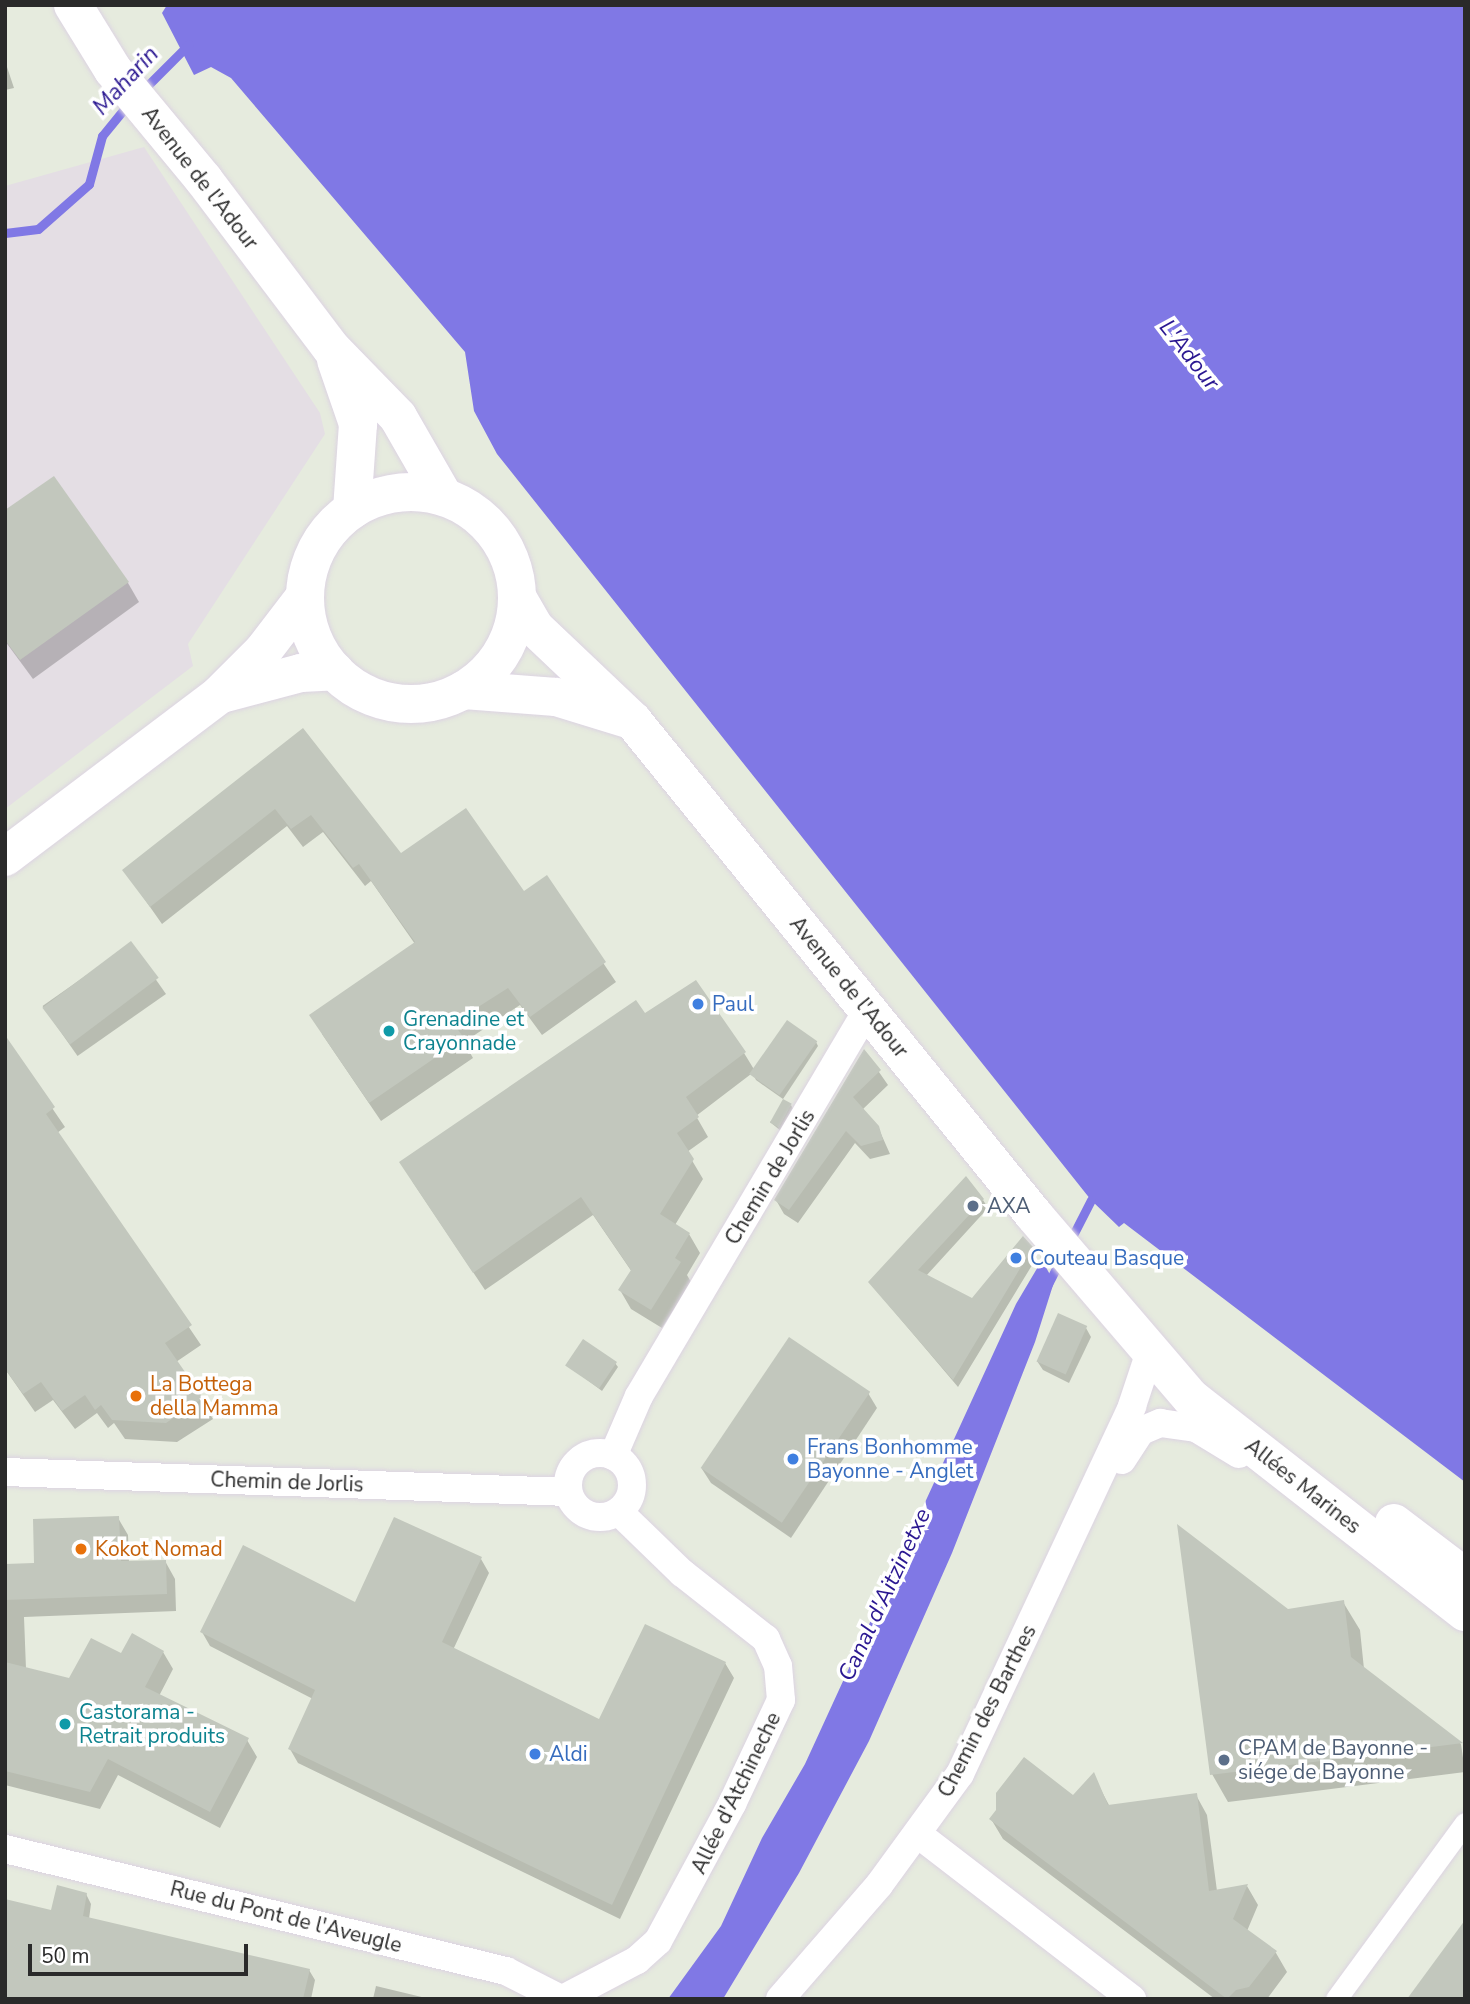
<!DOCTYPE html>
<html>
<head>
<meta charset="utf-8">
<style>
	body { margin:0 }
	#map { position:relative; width:1470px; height:2004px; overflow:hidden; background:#e6ebde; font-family:"Nunito Sans",sans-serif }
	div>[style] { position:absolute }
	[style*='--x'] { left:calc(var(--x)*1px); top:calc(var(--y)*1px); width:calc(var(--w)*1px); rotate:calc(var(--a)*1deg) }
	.industrial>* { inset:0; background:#e4dee4 }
	.water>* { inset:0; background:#8078e5 }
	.shadow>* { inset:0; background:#0003; transform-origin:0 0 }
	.stream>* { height:9px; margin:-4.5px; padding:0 4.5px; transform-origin:4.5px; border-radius:4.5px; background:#8078e5 }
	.building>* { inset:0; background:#c2c7bd; transform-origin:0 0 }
	.roads { filter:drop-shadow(0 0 2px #dcd3e2) drop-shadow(0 0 2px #dcd3e2) }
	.pedestrian>* { height:21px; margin:-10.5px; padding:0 10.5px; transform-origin:10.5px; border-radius:10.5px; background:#fff }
	.minor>* { height:28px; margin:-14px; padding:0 14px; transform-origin:14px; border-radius:14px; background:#fff }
	.minor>.ring { margin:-14px; padding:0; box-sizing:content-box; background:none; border:28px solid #fff; border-radius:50% }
	.secondary>* { height:38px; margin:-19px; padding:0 19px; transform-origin:19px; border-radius:19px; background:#fff }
	.secondary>.ring { margin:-19px; padding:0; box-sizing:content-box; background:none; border:38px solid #fff; border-radius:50% }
	.dots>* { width:19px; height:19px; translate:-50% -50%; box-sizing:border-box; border:4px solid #fff; border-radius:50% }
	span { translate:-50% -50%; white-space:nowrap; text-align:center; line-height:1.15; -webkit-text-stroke:7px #fff; paint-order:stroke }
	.street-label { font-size:21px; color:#2a2a2a }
	.shop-label { font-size:21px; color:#366cbe }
	.left { translate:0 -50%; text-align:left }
	.culture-label { font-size:21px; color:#0d838f }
	.service-label { font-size:21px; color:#4e5e75 }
	.food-label { font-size:21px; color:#c56008 }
	.water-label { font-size:23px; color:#2a1791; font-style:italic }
	.frame { position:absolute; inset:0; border:7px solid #2a2a2a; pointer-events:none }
	.scale { position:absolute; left:28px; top:1944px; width:220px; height:32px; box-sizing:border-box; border:4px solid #2a2a2a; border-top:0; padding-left:9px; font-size:21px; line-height:24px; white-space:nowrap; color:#2a2a2a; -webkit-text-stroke:5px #fff; paint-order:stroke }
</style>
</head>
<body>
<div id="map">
	<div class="industrial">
		<i style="clip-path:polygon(144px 147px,320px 413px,325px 434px,188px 644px,193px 666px,5px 809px,5px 186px)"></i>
	</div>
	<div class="water">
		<i style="clip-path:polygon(167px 5px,1465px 5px,1465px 1482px,1124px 1223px,1119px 1227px,1091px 1200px,497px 454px,474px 411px,465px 352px,231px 78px,211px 67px,194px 75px,162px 13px)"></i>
		<i style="clip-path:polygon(1042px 1260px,1054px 1282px,1035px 1342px,952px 1553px,869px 1741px,799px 1873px,723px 1999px,668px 1999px,721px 1926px,762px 1838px,805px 1764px,1016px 1304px)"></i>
	</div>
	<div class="shadow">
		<i style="clip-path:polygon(5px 61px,14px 88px,5px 90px)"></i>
		<i style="clip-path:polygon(5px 512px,128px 583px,139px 602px,33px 679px,5px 641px)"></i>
		<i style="clip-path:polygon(303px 730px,400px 855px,523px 893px,546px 878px,616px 982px,542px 1035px,520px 1005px,464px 1042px,473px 1058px,381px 1121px,322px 1034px,415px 944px,371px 881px,365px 886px,323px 832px,303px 847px,287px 826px,162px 924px,124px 870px)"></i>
		<i style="left:131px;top:944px;width:61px;height:108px;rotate:55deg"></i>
		<i style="clip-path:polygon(645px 1016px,744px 1053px,755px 1071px,696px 1116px,708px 1137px,687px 1152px,703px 1179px,675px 1225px,689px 1234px,700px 1253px,687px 1275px,691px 1282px,662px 1328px,631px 1309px,620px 1290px,632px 1272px,593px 1215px,485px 1290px,412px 1181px)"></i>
		<i style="clip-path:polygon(5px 1039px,65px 1127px,57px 1133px,201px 1345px,176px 1362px,213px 1419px,177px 1442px,125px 1439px,114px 1423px,108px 1428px,97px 1413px,75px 1429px,53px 1400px,35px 1412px,5px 1369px)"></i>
		<i style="clip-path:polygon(816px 1042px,818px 1046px,783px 1099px,756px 1080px,754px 1076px)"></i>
		<i style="clip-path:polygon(865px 1052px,888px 1085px,862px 1110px,878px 1127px,890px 1154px,870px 1159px,855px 1143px,798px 1223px,784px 1214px,776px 1200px)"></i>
		<i style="clip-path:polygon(791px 1105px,793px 1109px,781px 1131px,770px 1122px)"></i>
		<i style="clip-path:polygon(983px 1200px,988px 1208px,926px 1276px,972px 1300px,1031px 1248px,1037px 1257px,958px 1387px,870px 1283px)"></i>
		<i style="clip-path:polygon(1086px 1328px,1091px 1337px,1069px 1383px,1043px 1370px,1037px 1361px)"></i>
		<i style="clip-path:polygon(615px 1363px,618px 1367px,602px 1391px,569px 1366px)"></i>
		<i style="clip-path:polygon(868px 1393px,877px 1408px,791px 1538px,711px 1483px,702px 1469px)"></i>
		<i style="clip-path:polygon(118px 1518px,128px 1535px,129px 1562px,165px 1561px,175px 1579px,176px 1611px,24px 1617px,26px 1669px,69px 1680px,122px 1655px,163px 1652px,173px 1669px,159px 1696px,247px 1740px,257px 1757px,220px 1828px,118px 1775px,100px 1809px,5px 1785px,5px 1565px,36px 1564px)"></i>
		<i style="clip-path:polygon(481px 1559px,489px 1573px,453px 1650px,600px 1722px,725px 1663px,734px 1678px,620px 1919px,298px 1763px,290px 1749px,313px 1699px,210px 1646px,202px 1632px,356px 1605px)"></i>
		<i style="clip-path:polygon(1343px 1602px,1360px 1630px,1364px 1669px,1461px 1744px,1465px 1772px,1228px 1802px,1212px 1774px,1287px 1611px)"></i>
		<i style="clip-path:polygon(1093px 1775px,1110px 1807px,1196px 1795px,1207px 1815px,1217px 1891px,1247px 1886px,1258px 1905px,1247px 1931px,1276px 1953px,1287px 1972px,1267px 1999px,1215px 1999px,1003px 1839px,991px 1819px,1074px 1797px)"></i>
		<i style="clip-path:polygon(86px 1894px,91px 1904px,89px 1919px,309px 1970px,315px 1980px,311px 1999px,5px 1999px,52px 1912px)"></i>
		<i style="clip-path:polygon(376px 1986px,430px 1999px,373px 1999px)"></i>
	</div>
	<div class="stream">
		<i style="--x:142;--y:91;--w:66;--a:-45"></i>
		<i style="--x:5;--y:233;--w:33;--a:-7"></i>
		<i style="--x:38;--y:229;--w:68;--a:-41.4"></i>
		<i style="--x:89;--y:184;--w:50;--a:-74.8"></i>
		<i style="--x:102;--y:136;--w:43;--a:-50.7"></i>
		<i style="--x:1070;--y:1241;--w:46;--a:-62.9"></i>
		<i style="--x:1046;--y:1288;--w:31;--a:-63"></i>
	</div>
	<div class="building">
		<i style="clip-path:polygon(54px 476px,129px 582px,20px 660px,5px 640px,5px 510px)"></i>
		<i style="clip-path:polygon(303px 728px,401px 853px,466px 808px,524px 891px,547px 875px,606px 962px,530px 1017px,508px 988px,453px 1023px,464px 1038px,369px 1103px,309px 1015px,415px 942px,359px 864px,353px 868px,311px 815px,291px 829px,275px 809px,150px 907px,122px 870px)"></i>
		<i style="left:131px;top:941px;width:46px;height:111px;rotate:53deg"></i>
		<i style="clip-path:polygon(696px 980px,746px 1052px,686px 1097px,699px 1117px,677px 1133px,694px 1159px,660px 1214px,690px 1233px,675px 1258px,681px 1262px,651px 1310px,618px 1290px,631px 1270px,581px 1197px,473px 1273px,399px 1162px,636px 1000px,645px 1013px)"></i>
		<i style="left:787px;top:1020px;width:37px;height:66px;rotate:35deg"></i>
		<i style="clip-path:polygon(5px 1035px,55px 1107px,46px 1114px,192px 1325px,165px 1343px,203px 1398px,166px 1423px,112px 1420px,101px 1405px,95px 1410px,85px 1395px,62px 1411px,41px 1382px,23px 1394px,5px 1369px)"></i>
		<i style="clip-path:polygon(864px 1049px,881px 1070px,853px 1097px,879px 1126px,883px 1140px,861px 1146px,846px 1131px,789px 1210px,774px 1200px)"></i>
		<i style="left:783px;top:1099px;width:10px;height:27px;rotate:29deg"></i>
		<i style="clip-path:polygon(966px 1176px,984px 1199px,918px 1270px,972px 1298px,1023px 1236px,1033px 1247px,953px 1380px,868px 1282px)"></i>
		<i style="left:1058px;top:1313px;width:32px;height:53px;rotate:24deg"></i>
		<i style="left:789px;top:1337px;width:98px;height:158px;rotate:34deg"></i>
		<i style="left:583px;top:1339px;width:41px;height:32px;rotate:34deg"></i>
		<i style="clip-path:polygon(119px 1516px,121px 1561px,166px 1560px,167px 1594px,5px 1600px,5px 1564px,34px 1563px,33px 1519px)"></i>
		<i style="clip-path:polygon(394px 1517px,482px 1557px,442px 1642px,599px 1719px,645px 1624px,726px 1662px,612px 1905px,288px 1749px,315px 1690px,200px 1632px,243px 1545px,355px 1602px)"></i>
		<i style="clip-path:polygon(1177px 1524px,1288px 1609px,1344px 1600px,1351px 1657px,1463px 1743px,1210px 1775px)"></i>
		<i style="clip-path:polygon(132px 1633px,164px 1651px,145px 1687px,249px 1738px,210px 1812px,108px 1759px,90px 1792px,5px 1771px,5px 1662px,69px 1678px,91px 1638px,121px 1653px)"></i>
		<i style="clip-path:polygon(1024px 1757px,1073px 1795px,1094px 1772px,1108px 1805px,1197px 1793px,1209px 1891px,1248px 1884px,1233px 1919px,1277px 1951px,1249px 1987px,1236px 1990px,1227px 1999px,989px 1819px,996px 1810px,996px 1793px)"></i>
		<i style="clip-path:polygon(57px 1885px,87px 1893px,83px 1916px,310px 1969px,303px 1999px,5px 1999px,5px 1899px,51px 1910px)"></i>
		<i style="clip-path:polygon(1465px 1920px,1465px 1999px,1407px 1999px)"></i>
	</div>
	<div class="roads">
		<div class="pedestrian">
			<i style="--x:1336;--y:1999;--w:218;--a:-53.8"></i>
		</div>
		<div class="minor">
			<i class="ring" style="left:568px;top:1453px;width:36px;height:36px"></i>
			<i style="--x:613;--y:1456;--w:65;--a:-66.6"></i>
			<i style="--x:639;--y:1396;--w:448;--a:-59.4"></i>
			<i style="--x:1122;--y:1460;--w:35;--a:-57"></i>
			<i style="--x:1141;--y:1431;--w:21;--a:-23"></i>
			<i style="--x:1160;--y:1423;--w:36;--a:8"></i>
			<i style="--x:1196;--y:1428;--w:50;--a:31.2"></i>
			<i style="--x:5;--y:1472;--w:563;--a:2.03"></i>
			<i style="--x:919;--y:1835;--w:269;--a:37.6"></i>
			<i style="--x:5;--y:1849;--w:516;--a:13.69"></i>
			<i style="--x:506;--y:1971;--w:62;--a:27"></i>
			<i style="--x:563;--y:1999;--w:84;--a:-27.8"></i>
			<i style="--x:637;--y:1960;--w:28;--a:-42"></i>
			<i style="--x:658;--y:1941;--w:156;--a:-61.6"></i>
			<i style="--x:732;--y:1804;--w:115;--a:-64.8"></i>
			<i style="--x:781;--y:1700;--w:34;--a:-95"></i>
			<i style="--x:778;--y:1666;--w:30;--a:-114"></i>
			<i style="--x:766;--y:1639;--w:107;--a:-141.8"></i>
			<i style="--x:682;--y:1573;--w:88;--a:-135.9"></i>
			<i style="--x:780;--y:1999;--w:151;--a:-49"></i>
			<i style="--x:879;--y:1885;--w:137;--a:-53.9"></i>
			<i style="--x:960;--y:1774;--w:406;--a:-64.9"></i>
			<i style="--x:1132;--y:1406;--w:60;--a:-71.6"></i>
		</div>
		<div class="secondary">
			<i style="--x:73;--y:5;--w:76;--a:58.4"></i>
			<i style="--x:113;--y:70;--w:143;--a:50.4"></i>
			<i style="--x:204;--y:180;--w:211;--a:52.9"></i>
			<i style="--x:331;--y:348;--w:96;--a:45.8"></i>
			<i style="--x:398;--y:417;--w:92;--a:60.1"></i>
			<i style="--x:336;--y:360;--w:68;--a:71"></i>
			<i style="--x:358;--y:424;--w:86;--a:94"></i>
			<i class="ring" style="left:305px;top:492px;width:174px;height:174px"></i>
			<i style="--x:517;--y:597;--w:34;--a:60"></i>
			<i style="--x:534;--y:627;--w:137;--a:43.5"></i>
			<i style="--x:633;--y:721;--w:636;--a:50.93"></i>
			<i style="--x:1034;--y:1215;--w:241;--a:49.4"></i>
			<i style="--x:1191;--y:1398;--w:348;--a:38"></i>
			<i style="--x:464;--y:690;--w:92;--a:4.4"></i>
			<i style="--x:556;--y:697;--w:75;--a:17"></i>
			<i style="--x:221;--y:694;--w:83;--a:-14.7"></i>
			<i style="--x:301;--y:673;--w:34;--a:-3"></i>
			<i style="--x:5;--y:857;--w:268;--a:-37.1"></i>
			<i style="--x:219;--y:695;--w:62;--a:-45"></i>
			<i style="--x:263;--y:651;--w:69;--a:-52.6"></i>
			<i style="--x:1394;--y:1523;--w:89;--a:37.3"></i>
		</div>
	</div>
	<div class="dots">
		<i style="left:698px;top:1004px;background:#3f7fe0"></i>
		<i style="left:389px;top:1031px;background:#0f9aa8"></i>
		<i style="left:973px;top:1206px;background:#5c6f8a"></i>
		<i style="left:1016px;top:1258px;background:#3f7fe0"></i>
		<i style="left:136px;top:1396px;background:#e8710a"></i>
		<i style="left:793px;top:1459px;background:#3f7fe0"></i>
		<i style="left:81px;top:1549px;background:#e8710a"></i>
		<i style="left:65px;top:1724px;background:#0f9aa8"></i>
		<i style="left:535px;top:1754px;background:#3f7fe0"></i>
		<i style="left:1224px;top:1760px;background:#5c6f8a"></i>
	</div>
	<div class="street-label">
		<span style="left:200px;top:178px;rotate:52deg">Avenue de l'Adour</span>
		<span style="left:849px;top:987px;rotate:51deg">Avenue de l'Adour</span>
		<span style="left:770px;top:1177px;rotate:-59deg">Chemin de Jorlis</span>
		<span style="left:287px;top:1482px;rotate:2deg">Chemin de Jorlis</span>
		<span style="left:1303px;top:1486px;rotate:38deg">Allées Marines</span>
		<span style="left:987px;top:1711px;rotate:-63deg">Chemin des Barthes</span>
		<span style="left:736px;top:1793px;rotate:-64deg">Allée d'Atchineche</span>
		<span style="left:286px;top:1917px;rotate:14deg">Rue du Pont de l'Aveugle</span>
	</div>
	<div class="shop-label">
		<span class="left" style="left:712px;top:1004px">Paul</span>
		<span class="left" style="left:1030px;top:1258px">Couteau Basque</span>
		<span class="left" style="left:807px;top:1459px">Frans Bonhomme<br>Bayonne - Anglet</span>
		<span class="left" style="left:549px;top:1754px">Aldi</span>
	</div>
	<div class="culture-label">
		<span class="left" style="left:403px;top:1031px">Grenadine et<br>Crayonnade</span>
		<span class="left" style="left:79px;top:1724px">Castorama -<br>Retrait produits</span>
	</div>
	<div class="service-label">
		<span class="left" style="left:987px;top:1206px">AXA</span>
		<span class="left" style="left:1238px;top:1760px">CPAM de Bayonne -<br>siége de Bayonne</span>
	</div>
	<div class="food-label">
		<span class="left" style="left:150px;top:1396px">La Bottega<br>della Mamma</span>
		<span class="left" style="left:95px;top:1549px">Kokot Nomad</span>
	</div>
	<div class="water-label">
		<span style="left:126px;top:81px;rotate:-47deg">Maharin</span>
		<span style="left:1189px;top:355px;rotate:52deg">L'Adour</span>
		<span style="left:885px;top:1595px;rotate:-65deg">Canal d'Aitzinetxe</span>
	</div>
	<div class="frame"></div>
	<div class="scale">50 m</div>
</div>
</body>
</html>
